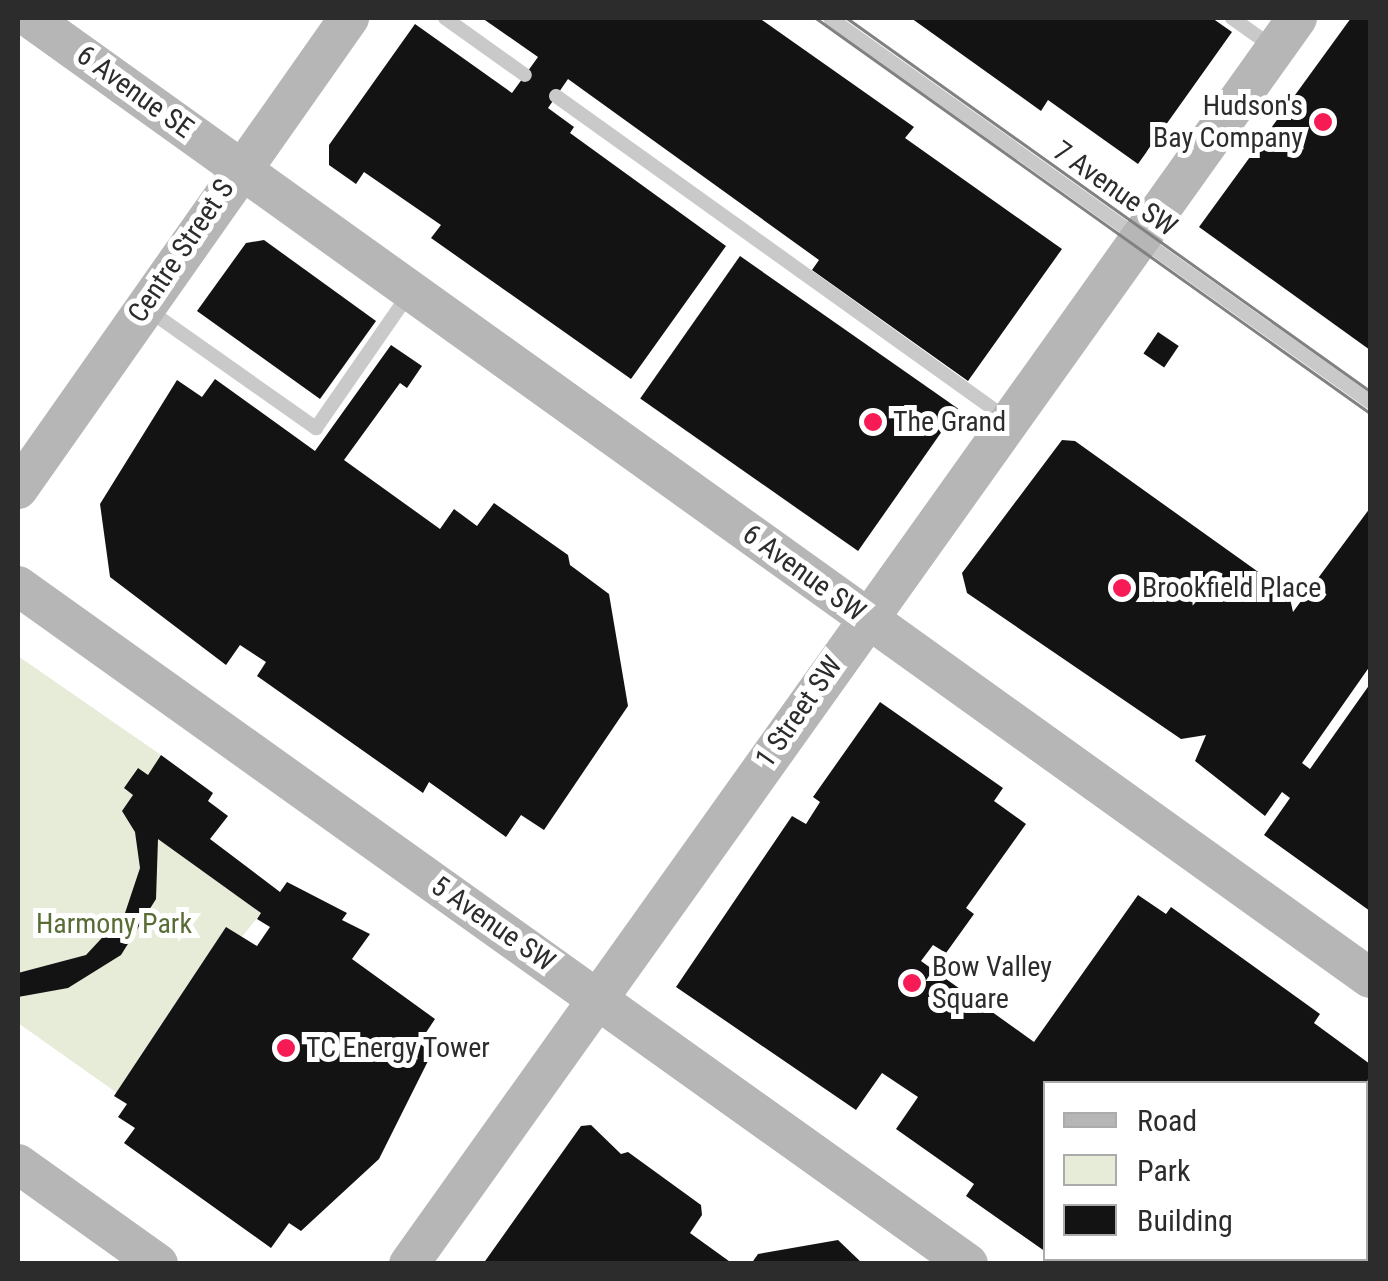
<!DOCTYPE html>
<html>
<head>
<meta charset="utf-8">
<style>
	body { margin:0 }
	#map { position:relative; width:1388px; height:1281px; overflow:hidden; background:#fff; font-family:"Roboto Condensed",sans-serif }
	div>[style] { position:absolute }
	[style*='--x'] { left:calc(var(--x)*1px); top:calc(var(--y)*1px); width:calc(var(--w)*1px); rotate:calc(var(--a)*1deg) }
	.green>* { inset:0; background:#e6ecd8 }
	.building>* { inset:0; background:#131313; transform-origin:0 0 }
	.lane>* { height:14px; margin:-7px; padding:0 7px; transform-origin:7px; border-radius:7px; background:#c9c9c9 }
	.street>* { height:28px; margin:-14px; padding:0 14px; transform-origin:14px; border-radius:14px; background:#c9c9c9 }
	.secondary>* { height:40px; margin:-20px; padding:0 20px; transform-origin:20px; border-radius:20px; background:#b6b6b6 }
	.tram>* { height:2.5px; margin:-1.25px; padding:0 1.25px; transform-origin:1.25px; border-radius:1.25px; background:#818181 }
	.dots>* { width:28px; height:28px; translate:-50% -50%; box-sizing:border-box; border:5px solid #fff; border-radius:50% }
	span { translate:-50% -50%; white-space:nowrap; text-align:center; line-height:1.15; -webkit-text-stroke:10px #fff; paint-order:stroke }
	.street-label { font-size:28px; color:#2c2c2c }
	.poi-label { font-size:28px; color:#2c2c2c }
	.right { translate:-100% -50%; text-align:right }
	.left { translate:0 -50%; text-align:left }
	.park-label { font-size:28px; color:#596c36 }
	.frame { position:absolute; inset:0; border:20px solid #2c2c2c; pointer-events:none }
	.legend { position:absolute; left:1043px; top:1081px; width:325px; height:180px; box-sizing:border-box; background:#fff; border:2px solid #ababab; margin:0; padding:12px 18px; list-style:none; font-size:30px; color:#2c2c2c }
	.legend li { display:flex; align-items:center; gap:20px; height:50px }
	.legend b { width:50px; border:2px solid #ababab }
</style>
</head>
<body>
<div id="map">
	<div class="green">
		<i style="clip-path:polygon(18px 656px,161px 755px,148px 775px,137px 768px,125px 788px,133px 795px,122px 812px,261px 913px,117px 1093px,18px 1023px)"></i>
	</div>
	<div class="building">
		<i style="clip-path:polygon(482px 18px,759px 18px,914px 127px,905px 138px,1062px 249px,968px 381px,812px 270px,819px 260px,568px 79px,548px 108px,574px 127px,570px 133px,726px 246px,631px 379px,431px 238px,441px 225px,364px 172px,356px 184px,329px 165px,329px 145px,415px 24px,512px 93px,538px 57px)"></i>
		<i style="clip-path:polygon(911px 18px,1212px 18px,1232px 32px,1138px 164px,1048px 100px,1041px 111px)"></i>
		<i style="clip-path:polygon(1351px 18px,1370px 18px,1370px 350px,1199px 227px)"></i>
		<i style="clip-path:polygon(264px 240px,376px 321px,320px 399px,197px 311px,246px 243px)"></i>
		<i style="left:740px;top:256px;width:266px;height:174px;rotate:35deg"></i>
		<i style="left:1158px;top:332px;width:25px;height:26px;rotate:34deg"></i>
		<i style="clip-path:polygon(391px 345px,422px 366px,407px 388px,400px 383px,344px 460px,440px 529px,454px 509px,477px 526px,494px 503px,568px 555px,570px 565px,609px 594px,628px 706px,544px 830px,521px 815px,506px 837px,429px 782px,423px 793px,257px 676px,266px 662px,240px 645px,226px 665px,110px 577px,100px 504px,177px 380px,202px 397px,215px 379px,315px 451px)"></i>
		<i style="clip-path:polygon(1062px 440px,1075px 441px,1289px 594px,1293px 612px,1370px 508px,1370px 666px,1302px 763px,1310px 769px,1370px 684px,1370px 911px,1264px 835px,1290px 798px,1282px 792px,1265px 816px,1195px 761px,1206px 735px,1181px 739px,967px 593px,962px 573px)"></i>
		<i style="clip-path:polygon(880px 702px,1003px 788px,994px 801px,1026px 824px,966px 908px,974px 914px,946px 953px,933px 945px,921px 961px,1034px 1042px,1138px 895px,1166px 914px,1171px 907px,1320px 1014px,1314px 1023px,1370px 1064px,1366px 1093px,1366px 1084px,1046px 1084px,1046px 1252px,966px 1196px,974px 1184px,896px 1129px,918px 1097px,882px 1073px,856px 1110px,676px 987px,792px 816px,806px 824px,820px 802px,813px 797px)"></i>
		<i style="clip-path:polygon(161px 755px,213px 793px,208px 801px,228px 816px,210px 839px,280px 892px,287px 882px,347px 913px,342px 920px,370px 934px,352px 959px,435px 1019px,419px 1043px,432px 1053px,379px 1159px,301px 1231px,289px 1223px,271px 1248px,124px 1143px,135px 1128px,118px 1117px,127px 1104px,114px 1096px,226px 927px,257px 946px,270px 927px,257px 919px,261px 913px,158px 839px,156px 899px,121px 955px,68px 988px,18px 997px,18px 973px,86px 955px,125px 913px,140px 868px,135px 832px,122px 811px,133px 795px,124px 788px,138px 768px,148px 775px)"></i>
		<i style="clip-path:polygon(591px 1125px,621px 1154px,628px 1152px,701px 1205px,702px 1215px,690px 1233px,733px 1264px,483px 1264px,581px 1126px)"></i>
		<i style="clip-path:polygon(838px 1240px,863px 1264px,751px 1264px,758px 1254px)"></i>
		<i style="clip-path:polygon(1054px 1258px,1283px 1258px,1280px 1264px)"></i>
	</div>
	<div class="lane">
		<i style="--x:445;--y:18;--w:98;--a:35.5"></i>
		<i style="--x:830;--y:18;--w:663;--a:35.42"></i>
		<i style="--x:1232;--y:18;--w:47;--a:35.4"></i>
		<i style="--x:556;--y:96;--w:553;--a:35.59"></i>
		<i style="--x:147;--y:309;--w:207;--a:35.2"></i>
		<i style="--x:316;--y:428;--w:162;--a:-55.3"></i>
	</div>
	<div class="street">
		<i style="--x:1366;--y:1238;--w:8;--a:-60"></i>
		<i style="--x:1347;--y:1264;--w:7;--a:-56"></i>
	</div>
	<div class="secondary">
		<i style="--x:30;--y:18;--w:1648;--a:35.62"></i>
		<i style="--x:18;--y:489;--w:576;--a:-54.9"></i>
		<i style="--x:18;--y:586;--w:1167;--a:35.51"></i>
		<i style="--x:18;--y:1164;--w:172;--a:35.5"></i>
		<i style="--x:409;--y:1264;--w:1530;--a:-54.52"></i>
	</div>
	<div class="tram">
		<i style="--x:816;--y:18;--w:680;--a:35.49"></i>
		<i style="--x:847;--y:18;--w:642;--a:35.5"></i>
	</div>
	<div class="dots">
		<i style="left:1323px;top:122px;background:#f61b55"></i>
		<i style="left:873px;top:422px;background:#f61b55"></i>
		<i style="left:1122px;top:588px;background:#f61b55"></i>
		<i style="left:912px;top:983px;background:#f61b55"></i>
		<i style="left:286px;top:1048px;background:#f61b55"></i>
	</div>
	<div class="street-label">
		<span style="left:135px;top:92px;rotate:36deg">6 Avenue SE</span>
		<span style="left:1115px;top:189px;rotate:35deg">7 Avenue SW</span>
		<span style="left:181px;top:251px;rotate:-56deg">Centre Street S</span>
		<span style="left:804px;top:573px;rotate:36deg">6 Avenue SW</span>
		<span style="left:799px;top:712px;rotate:-55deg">1 Street SW</span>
		<span style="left:493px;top:924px;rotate:35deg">5 Avenue SW</span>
	</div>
	<div class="poi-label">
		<span class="right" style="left:1303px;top:122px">Hudson's<br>Bay Company</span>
		<span class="left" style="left:893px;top:422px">The Grand</span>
		<span class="left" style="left:1142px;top:588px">Brookfield Place</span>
		<span class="left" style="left:932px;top:983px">Bow Valley<br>Square</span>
		<span class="left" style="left:306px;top:1048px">TC Energy Tower</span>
	</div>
	<div class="park-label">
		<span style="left:114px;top:924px">Harmony Park</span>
	</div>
	<div class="frame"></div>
	<ul class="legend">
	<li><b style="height:12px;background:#b6b6b6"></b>Road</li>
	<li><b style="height:28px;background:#e6ecd8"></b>Park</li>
	<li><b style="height:28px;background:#131313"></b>Building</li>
	</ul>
</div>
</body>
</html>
